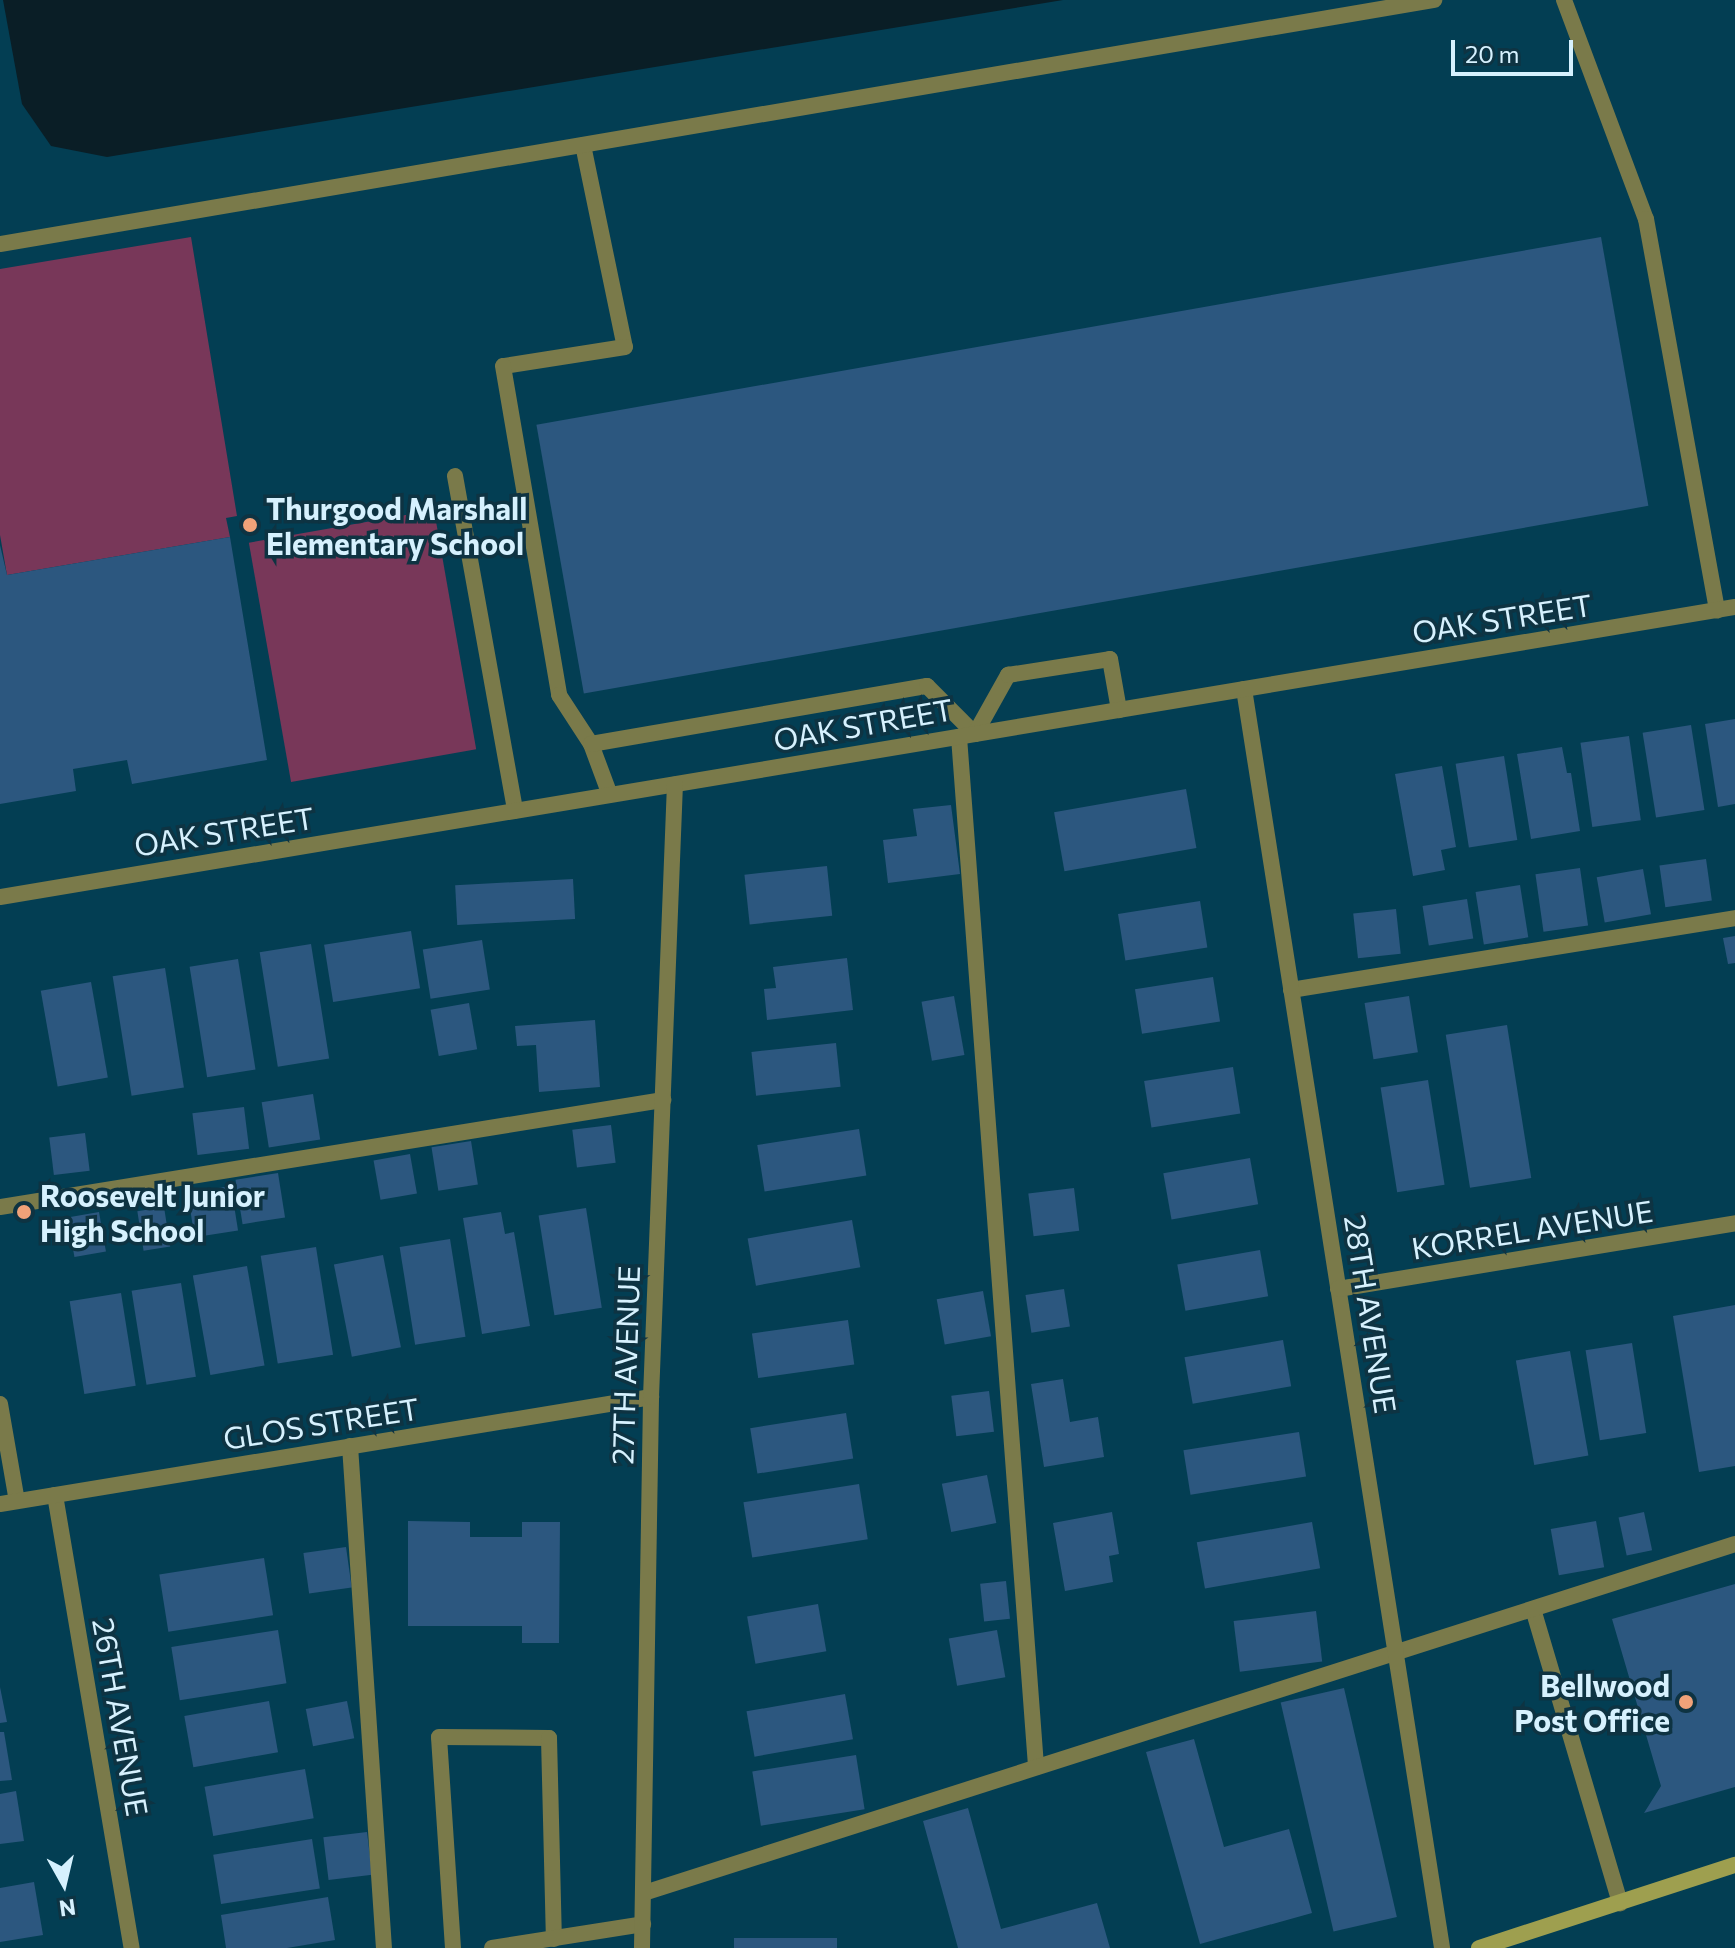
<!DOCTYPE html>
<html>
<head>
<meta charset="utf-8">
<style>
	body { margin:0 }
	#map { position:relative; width:1735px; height:1948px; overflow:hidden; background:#033e53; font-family:Commissioner,sans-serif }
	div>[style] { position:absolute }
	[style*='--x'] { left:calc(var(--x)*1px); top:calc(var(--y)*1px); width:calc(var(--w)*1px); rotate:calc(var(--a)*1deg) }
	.green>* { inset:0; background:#783759; transform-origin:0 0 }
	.water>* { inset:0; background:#0a1e26 }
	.building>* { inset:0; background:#2c577f; transform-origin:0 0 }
	.lane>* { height:16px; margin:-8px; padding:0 8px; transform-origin:8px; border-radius:8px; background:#7a7a4a }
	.street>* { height:16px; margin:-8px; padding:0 8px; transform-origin:8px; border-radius:8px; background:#7a7a4a }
	.secondary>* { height:16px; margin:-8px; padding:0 8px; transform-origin:8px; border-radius:8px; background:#9e9f4f }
	.dots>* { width:22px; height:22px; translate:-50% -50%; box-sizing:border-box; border:4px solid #0e3342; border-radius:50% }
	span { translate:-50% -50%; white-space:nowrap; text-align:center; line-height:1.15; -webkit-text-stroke:7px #0e3342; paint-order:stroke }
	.poi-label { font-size:30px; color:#d6f1fe; font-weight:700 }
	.left { translate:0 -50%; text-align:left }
	.right { translate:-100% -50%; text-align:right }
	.street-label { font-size:30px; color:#d6f1fe }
	.north { position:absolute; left:24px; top:1844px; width:80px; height:80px; -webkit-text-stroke:6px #0e3342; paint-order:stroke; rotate:172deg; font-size:22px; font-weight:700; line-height:32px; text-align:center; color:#d6f1fe }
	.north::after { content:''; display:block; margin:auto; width:28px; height:36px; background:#d6f1fe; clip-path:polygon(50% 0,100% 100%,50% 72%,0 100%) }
	.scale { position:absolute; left:1451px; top:40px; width:122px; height:36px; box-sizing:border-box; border:4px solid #d6f1fe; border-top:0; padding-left:10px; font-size:24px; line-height:28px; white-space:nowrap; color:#d6f1fe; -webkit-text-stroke:6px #0e3342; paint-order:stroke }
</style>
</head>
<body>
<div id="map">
	<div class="green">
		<i style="clip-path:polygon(191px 237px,237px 516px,226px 518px,230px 537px,7px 575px,0 535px,0 269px)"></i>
		<i style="left:434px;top:510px;width:243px;height:188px;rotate:80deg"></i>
	</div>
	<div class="water">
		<i style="clip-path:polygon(3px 0,1063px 0,107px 157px,51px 146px,22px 104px)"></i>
	</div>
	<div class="building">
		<i style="left:1601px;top:237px;width:273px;height:1081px;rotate:80deg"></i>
		<i style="clip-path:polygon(230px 537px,267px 760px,132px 784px,127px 760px,73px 769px,76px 791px,0 804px,0 545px,7px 575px)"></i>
		<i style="clip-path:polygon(1735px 719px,1735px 804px,1718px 807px,1705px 724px)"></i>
		<i style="left:1691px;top:725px;width:86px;height:49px;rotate:81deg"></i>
		<i style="left:1629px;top:736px;width:85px;height:49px;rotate:82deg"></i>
		<i style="clip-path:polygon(1562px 747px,1567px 773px,1571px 773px,1580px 831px,1531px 839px,1517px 754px)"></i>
		<i style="left:1504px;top:756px;width:85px;height:49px;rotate:81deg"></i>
		<i style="clip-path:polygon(1442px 766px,1456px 847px,1441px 850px,1445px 870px,1413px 876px,1395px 774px)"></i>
		<i style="left:1186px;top:789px;width:60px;height:134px;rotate:80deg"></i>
		<i style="clip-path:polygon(951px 805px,960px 874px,888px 883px,883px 840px,917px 836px,913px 809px)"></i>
		<i style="left:1706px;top:859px;width:42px;height:47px;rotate:82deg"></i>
		<i style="left:827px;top:866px;width:50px;height:83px;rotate:84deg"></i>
		<i style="left:1580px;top:868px;width:58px;height:45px;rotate:82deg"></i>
		<i style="left:1643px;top:869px;width:46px;height:47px;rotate:80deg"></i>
		<i style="left:573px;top:879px;width:40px;height:118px;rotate:87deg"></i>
		<i style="left:1520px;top:885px;width:53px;height:45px;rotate:81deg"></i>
		<i style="left:1467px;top:899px;width:40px;height:45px;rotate:81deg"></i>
		<i style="left:1200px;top:901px;width:47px;height:83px;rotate:81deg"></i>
		<i style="left:1396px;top:909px;width:45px;height:43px;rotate:84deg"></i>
		<i style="left:411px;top:931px;width:58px;height:88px;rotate:81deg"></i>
		<i style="clip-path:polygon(1735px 936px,1735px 963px,1728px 964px,1723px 938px)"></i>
		<i style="left:482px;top:940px;width:50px;height:60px;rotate:81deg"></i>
		<i style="left:311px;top:944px;width:116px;height:52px;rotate:81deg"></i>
		<i style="clip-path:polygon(847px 958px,853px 1010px,767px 1020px,764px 989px,776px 988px,773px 967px)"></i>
		<i style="left:238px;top:959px;width:112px;height:49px;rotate:81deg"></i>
		<i style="left:165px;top:968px;width:121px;height:53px;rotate:81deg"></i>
		<i style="left:1213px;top:977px;width:45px;height:79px;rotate:81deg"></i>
		<i style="left:91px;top:982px;width:97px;height:51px;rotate:80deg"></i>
		<i style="left:954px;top:996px;width:60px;height:33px;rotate:80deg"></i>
		<i style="left:1409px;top:996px;width:57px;height:45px;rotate:81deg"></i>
		<i style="left:469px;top:1003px;width:47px;height:39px;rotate:80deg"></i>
		<i style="clip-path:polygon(595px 1020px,600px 1087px,539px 1092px,536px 1045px,517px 1046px,515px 1026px)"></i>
		<i style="left:1507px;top:1025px;width:155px;height:62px;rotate:81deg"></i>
		<i style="left:836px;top:1043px;width:44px;height:85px;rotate:84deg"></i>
		<i style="left:1233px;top:1067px;width:47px;height:90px;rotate:81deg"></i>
		<i style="left:1428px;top:1080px;width:106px;height:48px;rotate:81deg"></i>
		<i style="left:313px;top:1094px;width:46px;height:52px;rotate:81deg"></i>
		<i style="left:244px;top:1107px;width:42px;height:52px;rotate:83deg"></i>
		<i style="left:611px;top:1125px;width:38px;height:39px;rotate:83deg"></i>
		<i style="left:859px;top:1129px;width:47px;height:103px;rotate:81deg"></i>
		<i style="left:85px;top:1133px;width:38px;height:36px;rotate:83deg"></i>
		<i style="left:471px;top:1141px;width:44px;height:40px;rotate:81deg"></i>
		<i style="left:410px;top:1154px;width:40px;height:37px;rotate:80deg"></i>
		<i style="left:1250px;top:1158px;width:47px;height:88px;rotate:80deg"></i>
		<i style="left:278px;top:1173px;width:45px;height:43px;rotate:81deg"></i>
		<i style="left:231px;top:1186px;width:45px;height:44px;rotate:81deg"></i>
		<i style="left:1074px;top:1188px;width:43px;height:46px;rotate:83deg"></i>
		<i style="left:164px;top:1207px;width:40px;height:27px;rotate:81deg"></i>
		<i style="left:586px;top:1208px;width:101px;height:48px;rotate:81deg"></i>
		<i style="left:99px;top:1212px;width:40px;height:32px;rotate:80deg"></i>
		<i style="clip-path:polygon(501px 1212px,505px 1234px,514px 1232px,530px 1326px,482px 1334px,463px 1218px)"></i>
		<i style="left:852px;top:1220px;width:48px;height:106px;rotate:80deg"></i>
		<i style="left:450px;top:1239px;width:99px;height:51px;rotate:81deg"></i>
		<i style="left:316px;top:1247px;width:109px;height:56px;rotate:81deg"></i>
		<i style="left:1260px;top:1250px;width:47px;height:84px;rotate:80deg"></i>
		<i style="left:383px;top:1255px;width:94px;height:50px;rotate:79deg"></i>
		<i style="left:247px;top:1266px;width:101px;height:55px;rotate:80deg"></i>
		<i style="left:181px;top:1283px;width:95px;height:50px;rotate:81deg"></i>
		<i style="left:1064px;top:1289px;width:38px;height:39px;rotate:81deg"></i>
		<i style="left:983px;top:1291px;width:46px;height:47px;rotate:80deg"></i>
		<i style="left:121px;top:1293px;width:94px;height:52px;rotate:81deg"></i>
		<i style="clip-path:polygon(1735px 1305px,1735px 1466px,1699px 1472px,1673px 1316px)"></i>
		<i style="left:848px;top:1320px;width:45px;height:97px;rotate:82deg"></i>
		<i style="left:1283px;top:1340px;width:47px;height:100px;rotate:80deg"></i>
		<i style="left:1632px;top:1343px;width:91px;height:47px;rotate:81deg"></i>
		<i style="left:1570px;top:1351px;width:106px;height:55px;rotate:80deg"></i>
		<i style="clip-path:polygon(1063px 1379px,1070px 1422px,1098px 1417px,1104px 1457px,1044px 1467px,1031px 1384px)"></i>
		<i style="left:989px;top:1391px;width:41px;height:38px;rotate:83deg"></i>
		<i style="left:846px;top:1413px;width:46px;height:97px;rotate:81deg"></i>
		<i style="left:1299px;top:1432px;width:45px;height:117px;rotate:81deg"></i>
		<i style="left:987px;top:1475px;width:49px;height:46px;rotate:79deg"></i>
		<i style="left:859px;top:1484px;width:56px;height:117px;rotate:81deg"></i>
		<i style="clip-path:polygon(1112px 1512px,1119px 1554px,1109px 1556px,1113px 1582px,1065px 1591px,1053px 1523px)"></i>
		<i style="left:1644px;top:1512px;width:39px;height:26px;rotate:78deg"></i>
		<i style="clip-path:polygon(408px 1521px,470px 1522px,470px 1537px,522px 1537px,522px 1522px,560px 1522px,559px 1643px,522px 1643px,522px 1626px,408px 1626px)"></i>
		<i style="left:1596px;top:1521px;width:47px;height:46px;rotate:80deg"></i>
		<i style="left:1312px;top:1522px;width:47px;height:117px;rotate:80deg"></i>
		<i style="left:346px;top:1547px;width:41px;height:43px;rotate:82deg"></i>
		<i style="left:264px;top:1558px;width:58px;height:106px;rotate:81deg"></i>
		<i style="left:1006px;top:1581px;width:38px;height:26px;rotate:84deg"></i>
		<i style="clip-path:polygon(1735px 1584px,1735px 1787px,1644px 1813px,1661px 1786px,1612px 1619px)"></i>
		<i style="left:818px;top:1604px;width:48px;height:72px;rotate:80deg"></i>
		<i style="left:1316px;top:1611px;width:51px;height:83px;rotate:83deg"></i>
		<i style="left:278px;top:1630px;width:54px;height:108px;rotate:81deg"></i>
		<i style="left:997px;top:1630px;width:48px;height:49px;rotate:80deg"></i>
		<i style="clip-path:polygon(0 1687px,7px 1722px,0 1723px)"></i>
		<i style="left:1344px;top:1688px;width:235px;height:65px;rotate:77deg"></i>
		<i style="left:845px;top:1694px;width:46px;height:100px;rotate:80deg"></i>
		<i style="left:269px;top:1701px;width:52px;height:86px;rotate:80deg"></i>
		<i style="left:347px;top:1701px;width:38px;height:42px;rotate:79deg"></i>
		<i style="clip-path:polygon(0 1732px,4px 1732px,12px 1780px,0 1781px)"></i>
		<i style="clip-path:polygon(1194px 1739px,1224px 1847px,1289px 1829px,1312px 1913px,1200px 1944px,1146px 1752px)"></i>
		<i style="left:856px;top:1755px;width:55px;height:105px;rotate:81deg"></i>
		<i style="left:305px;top:1769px;width:50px;height:102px;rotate:80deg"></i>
		<i style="clip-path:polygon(16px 1791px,24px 1841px,0 1844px,0 1794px)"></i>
		<i style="clip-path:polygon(968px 1808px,1001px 1929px,1097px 1903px,1110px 1948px,958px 1948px,923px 1821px)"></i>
		<i style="left:367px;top:1832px;width:43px;height:44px;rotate:83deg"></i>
		<i style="left:312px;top:1839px;width:50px;height:100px;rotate:81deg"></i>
		<i style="clip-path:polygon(34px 1882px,43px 1935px,0 1942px,0 1888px)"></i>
		<i style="clip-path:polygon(328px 1897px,335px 1940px,287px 1948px,226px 1948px,221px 1915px)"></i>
		<i style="left:837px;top:1938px;width:10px;height:103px;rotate:90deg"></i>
	</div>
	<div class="lane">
		<i style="--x:1564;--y:0;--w:234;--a:69.5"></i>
		<i style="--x:1646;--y:219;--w:398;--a:79.7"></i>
		<i style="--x:583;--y:145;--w:206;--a:78.3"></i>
		<i style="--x:625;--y:347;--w:123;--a:171.1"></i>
		<i style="--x:503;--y:366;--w:334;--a:80.3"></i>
		<i style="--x:559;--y:695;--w:59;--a:56.9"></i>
		<i style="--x:591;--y:744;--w:54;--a:69.6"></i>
		<i style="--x:0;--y:244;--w:1455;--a:-9.66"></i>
		<i style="--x:455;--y:476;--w:340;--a:79.8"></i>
		<i style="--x:959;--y:737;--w:1033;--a:85.72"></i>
		<i style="--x:591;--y:744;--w:341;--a:-9.8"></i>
		<i style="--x:927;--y:686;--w:68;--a:45"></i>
		<i style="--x:975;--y:734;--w:68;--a:-60.8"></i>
		<i style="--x:1008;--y:675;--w:103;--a:-8.9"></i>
		<i style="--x:1110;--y:659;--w:52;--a:80"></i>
		<i style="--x:1291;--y:990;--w:450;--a:-9.2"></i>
		<i style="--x:0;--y:1207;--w:672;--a:-9.17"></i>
		<i style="--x:0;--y:1404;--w:98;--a:80.1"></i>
		<i style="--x:350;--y:1446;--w:503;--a:86.13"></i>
		<i style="--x:1533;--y:1609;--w:307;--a:73.5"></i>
		<i style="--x:644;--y:1893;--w:1145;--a:-17.74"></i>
		<i style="--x:453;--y:1948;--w:211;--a:-93.8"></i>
		<i style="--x:439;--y:1737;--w:110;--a:0.5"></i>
		<i style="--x:549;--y:1738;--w:201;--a:88.6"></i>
		<i style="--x:492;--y:1948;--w:153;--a:-9"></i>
	</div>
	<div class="street">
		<i style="--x:1244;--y:689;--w:1274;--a:81.06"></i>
		<i style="--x:0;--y:897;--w:1759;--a:-9.49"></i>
		<i style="--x:1338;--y:1289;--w:402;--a:-9.4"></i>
		<i style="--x:55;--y:1495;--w:459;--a:80.4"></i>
		<i style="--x:0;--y:1504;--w:660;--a:-9.33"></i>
		<i style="--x:642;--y:1948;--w:551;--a:-89.06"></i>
		<i style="--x:651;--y:1397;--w:613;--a:-87.76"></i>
	</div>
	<div class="secondary">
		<i style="--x:1479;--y:1948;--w:269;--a:-18"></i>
	</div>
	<div class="dots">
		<i style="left:250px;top:525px;background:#f0a279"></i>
		<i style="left:24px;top:1212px;background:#f0a279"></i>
		<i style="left:1686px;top:1702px;background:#f0a279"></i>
	</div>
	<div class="poi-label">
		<span class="left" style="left:266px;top:525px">Thurgood Marshall<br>Elementary School</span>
		<span class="left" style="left:40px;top:1212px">Roosevelt Junior<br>High School</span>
		<span class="right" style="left:1670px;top:1702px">Bellwood<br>Post Office</span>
	</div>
	<div class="street-label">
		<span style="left:1502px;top:618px;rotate:-9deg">OAK STREET</span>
		<span style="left:863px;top:724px;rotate:-10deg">OAK STREET</span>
		<span style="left:224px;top:831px;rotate:-9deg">OAK STREET</span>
		<span style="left:1532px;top:1229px;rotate:-9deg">KORREL AVENUE</span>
		<span style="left:1371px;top:1314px;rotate:81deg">28TH AVENUE</span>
		<span style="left:625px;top:1365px;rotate:-88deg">27TH AVENUE</span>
		<span style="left:321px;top:1423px;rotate:-9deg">GLOS STREET</span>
		<span style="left:121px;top:1717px;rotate:80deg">26TH AVENUE</span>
	</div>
	<div class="north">N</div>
	<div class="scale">20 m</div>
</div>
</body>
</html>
